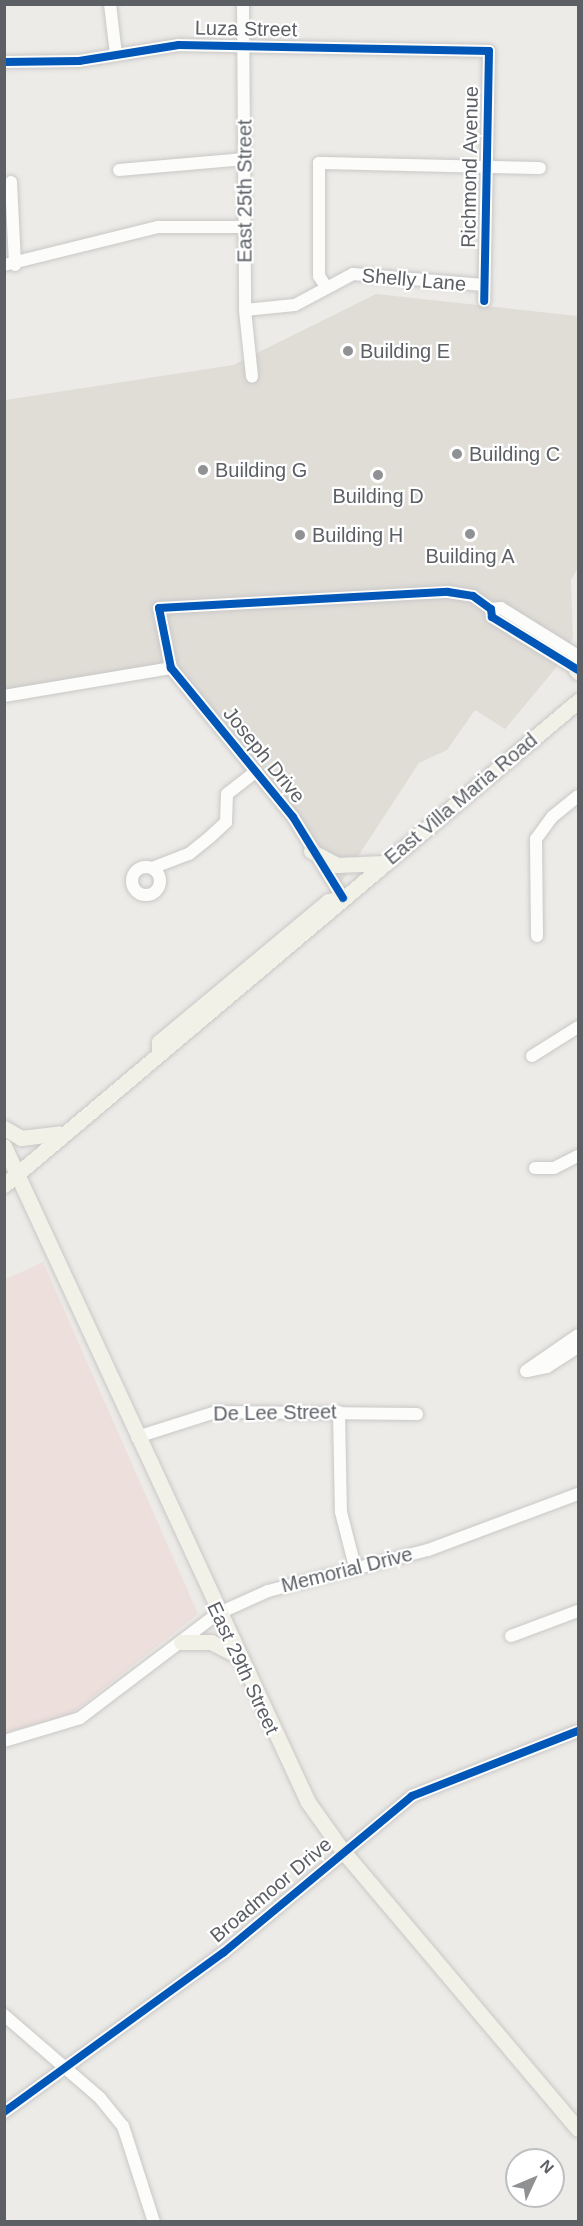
<!DOCTYPE html>
<html>
<head>
<meta charset="utf-8">
<style>
	body { margin:0 }
	#map { position:relative; width:583px; height:2226px; overflow:hidden; background:#edebe7; font-family:Helvetica,sans-serif }
	div>[style] { position:absolute }
	[style*='--x'] { left:calc(var(--x)*1px); top:calc(var(--y)*1px); width:calc(var(--w)*1px); rotate:calc(var(--a)*1deg) }
	.education>* { inset:0; background:#e0ddd7 }
	.medical>* { inset:0; background:#ecdfdc }
	.roads { filter:drop-shadow(0 0 2px #c8c8c8) drop-shadow(0 0 2px #c8c8c8) }
	.minor>* { height:12px; margin:-6px; padding:0 6px; transform-origin:6px; border-radius:6px; background:#fcfcfb }
	.minor>.ring { margin:-6px; padding:0; box-sizing:content-box; background:none; border:12px solid #fcfcfb; border-radius:50% }
	.major>* { height:15px; margin:-7.5px; padding:0 7.5px; transform-origin:7.5px; border-radius:7.5px; background:#f2f1e8 }
	.cycleway>* { height:8px; margin:-4px; padding:0 4px; transform-origin:4px; border-radius:4px; background:#0057b8 }
	.dots>* { width:16px; height:16px; translate:-50% -50%; box-sizing:border-box; border:3px solid #fff; border-radius:50% }
	span { translate:-50% -50%; white-space:nowrap; text-align:center; line-height:1.15; -webkit-text-stroke:4.5px #fff; paint-order:stroke }
	.street-label { font-size:20px; color:#5c6065 }
	.poi-label { font-size:20px; color:#5c6065 }
	.left { translate:0 -50%; text-align:left }
	.frame { position:absolute; inset:0; border:6px solid #5c6065; pointer-events:none }
	.north { position:absolute; left:505px; top:2148px; width:60px; height:60px; box-sizing:border-box; background:#fff; border:2px solid #bebfc1; border-radius:50%; rotate:46deg; font-size:16px; font-weight:700; line-height:24px; text-align:center; color:#5c6065 }
	.north::after { content:''; display:block; margin:auto; width:21px; height:27px; background:#8f9192; clip-path:polygon(50% 0,100% 100%,50% 72%,0 100%) }
</style>
</head>
<body>
<div id="map">
	<div class="education">
		<i style="clip-path:polygon(376px 294px,578px 316px,578px 568px,571px 580px,573px 638px,555px 669px,505px 729px,475px 710px,447px 750px,419px 763px,340px 884px,171px 668px,5px 696px,5px 400px,233px 365px)"></i>
	</div>
	<div class="medical">
		<i style="clip-path:polygon(43px 1262px,198px 1614px,66px 1718px,5px 1732px,4px 1280px)"></i>
	</div>
	<div class="roads">
		<div class="minor">
			<i style="--x:110;--y:4;--w:50;--a:83.2"></i>
			<i style="--x:243;--y:4;--w:306;--a:89.6"></i>
			<i style="--x:245;--y:310;--w:67;--a:84"></i>
			<i style="--x:4;--y:62;--w:75;--a:-0.8"></i>
			<i style="--x:79;--y:61;--w:101;--a:-9.1"></i>
			<i style="--x:179;--y:45;--w:310;--a:1.1"></i>
			<i style="--x:489;--y:51;--w:250;--a:91.1"></i>
			<i style="--x:119;--y:170;--w:126;--a:-5"></i>
			<i style="--x:11;--y:182;--w:83;--a:87.2"></i>
			<i style="--x:4;--y:265;--w:159;--a:-13.9"></i>
			<i style="--x:158;--y:227;--w:86;--a:0"></i>
			<i style="--x:325;--y:285;--w:11;--a:-124"></i>
			<i style="--x:319;--y:276;--w:113;--a:-90"></i>
			<i style="--x:319;--y:163;--w:221;--a:1.3"></i>
			<i style="--x:245;--y:310;--w:50;--a:-5.7"></i>
			<i style="--x:295;--y:305;--w:66;--a:-28.1"></i>
			<i style="--x:353;--y:274;--w:131;--a:4.8"></i>
			<i style="--x:491;--y:609;--w:10;--a:-6"></i>
			<i style="--x:501;--y:608;--w:91;--a:31.9"></i>
			<i style="--x:4;--y:696;--w:169;--a:-9.5"></i>
			<i class="ring" style="left:132px;top:867px;width:16px;height:16px"></i>
			<i style="--x:152;--y:868;--w:40;--a:-21"></i>
			<i style="--x:189;--y:854;--w:27;--a:-39"></i>
			<i style="--x:210;--y:837;--w:22;--a:-43"></i>
			<i style="--x:226;--y:822;--w:28;--a:-88"></i>
			<i style="--x:227;--y:794;--w:37;--a:-38"></i>
			<i style="--x:343;--y:898;--w:95;--a:-121.7"></i>
			<i style="--x:293;--y:817;--w:193;--a:-129.3"></i>
			<i style="--x:171;--y:668;--w:61;--a:-101.3"></i>
			<i style="--x:159;--y:608;--w:289;--a:-3.2"></i>
			<i style="--x:448;--y:592;--w:25;--a:9"></i>
			<i style="--x:473;--y:596;--w:22;--a:36"></i>
			<i style="--x:491;--y:609;--w:8;--a:83"></i>
			<i style="--x:492;--y:617;--w:101;--a:31.6"></i>
			<i style="--x:537;--y:936;--w:97;--a:-90.6"></i>
			<i style="--x:536;--y:839;--w:27;--a:-54"></i>
			<i style="--x:552;--y:817;--w:33;--a:-39"></i>
			<i style="--x:532;--y:1056;--w:54;--a:-32.2"></i>
			<i style="--x:535;--y:1168;--w:19;--a:0"></i>
			<i style="--x:554;--y:1168;--w:27;--a:-27"></i>
			<i style="--x:526;--y:1371;--w:63;--a:-34.7"></i>
			<i style="--x:527;--y:1371;--w:20;--a:-11"></i>
			<i style="--x:547;--y:1367;--w:37;--a:-33"></i>
			<i style="--x:339;--y:1412;--w:100;--a:88.9"></i>
			<i style="--x:341;--y:1512;--w:57;--a:75.7"></i>
			<i style="--x:137;--y:1437;--w:83;--a:-17.6"></i>
			<i style="--x:216;--y:1412;--w:201;--a:0.6"></i>
			<i style="--x:511;--y:1636;--w:72;--a:-20.5"></i>
			<i style="--x:4;--y:1741;--w:79;--a:-16.8"></i>
			<i style="--x:80;--y:1718;--w:172;--a:-37.2"></i>
			<i style="--x:217;--y:1614;--w:56;--a:-24.3"></i>
			<i style="--x:268;--y:1591;--w:165;--a:-14.4"></i>
			<i style="--x:428;--y:1550;--w:160;--a:-20.5"></i>
			<i style="--x:4;--y:2015;--w:127;--a:40.8"></i>
			<i style="--x:100;--y:2098;--w:36;--a:51"></i>
			<i style="--x:123;--y:2126;--w:101;--a:72.1"></i>
			<i style="--x:4;--y:2112;--w:271;--a:-36"></i>
			<i style="--x:223;--y:1953;--w:246;--a:-39.7"></i>
			<i style="--x:412;--y:1796;--w:178;--a:-21.4"></i>
		</div>
		<div class="major">
			<i style="--x:576;--y:670;--w:3;--a:45"></i>
			<i style="--x:311;--y:851;--w:30;--a:28"></i>
			<i style="--x:337;--y:865;--w:47;--a:-2.4"></i>
			<i style="--x:159;--y:1051;--w:9;--a:-90"></i>
			<i style="--x:159;--y:1042;--w:220;--a:-39.8"></i>
			<i style="--x:328;--y:901;--w:15;--a:-11"></i>
			<i style="--x:4;--y:1128;--w:20;--a:30"></i>
			<i style="--x:21;--y:1138;--w:38;--a:-7"></i>
			<i style="--x:4;--y:1146;--w:723;--a:65.14"></i>
			<i style="--x:308;--y:1802;--w:59;--a:54.7"></i>
			<i style="--x:342;--y:1850;--w:365;--a:49.8"></i>
			<i style="--x:4;--y:1185;--w:751;--a:-40.14"></i>
			<i style="--x:181;--y:1642;--w:30;--a:0"></i>
			<i style="--x:211;--y:1642;--w:28;--a:27"></i>
		</div>
	</div>
	<div class="cycleway">
		<i style="--x:4;--y:62;--w:75;--a:-0.8"></i>
		<i style="--x:79;--y:61;--w:101;--a:-9.1"></i>
		<i style="--x:179;--y:45;--w:310;--a:1.1"></i>
		<i style="--x:489;--y:51;--w:250;--a:91.1"></i>
		<i style="--x:343;--y:898;--w:95;--a:-121.7"></i>
		<i style="--x:293;--y:817;--w:193;--a:-129.3"></i>
		<i style="--x:171;--y:668;--w:61;--a:-101.3"></i>
		<i style="--x:159;--y:608;--w:289;--a:-3.2"></i>
		<i style="--x:448;--y:592;--w:25;--a:9"></i>
		<i style="--x:473;--y:596;--w:22;--a:36"></i>
		<i style="--x:491;--y:609;--w:8;--a:83"></i>
		<i style="--x:492;--y:617;--w:101;--a:31.6"></i>
		<i style="--x:4;--y:2112;--w:271;--a:-36"></i>
		<i style="--x:223;--y:1953;--w:246;--a:-39.7"></i>
		<i style="--x:412;--y:1796;--w:178;--a:-21.4"></i>
	</div>
	<div class="dots">
		<i style="left:348px;top:351px;background:#8f9192"></i>
		<i style="left:457px;top:454px;background:#8f9192"></i>
		<i style="left:203px;top:470px;background:#8f9192"></i>
		<i style="left:378px;top:475px;background:#8f9192"></i>
		<i style="left:470px;top:534px;background:#8f9192"></i>
		<i style="left:300px;top:535px;background:#8f9192"></i>
	</div>
	<div class="street-label">
		<span style="left:246px;top:29px;rotate:1deg">Luza Street</span>
		<span style="left:470px;top:167px;rotate:-89deg">Richmond Avenue</span>
		<span style="left:245px;top:191px;rotate:-90deg">East 25th Street</span>
		<span style="left:414px;top:280px;rotate:5deg">Shelly Lane</span>
		<span style="left:264px;top:755px;rotate:51deg">Joseph Drive</span>
		<span style="left:461px;top:799px;rotate:-40deg">East Villa Maria Road</span>
		<span style="left:275px;top:1413px;rotate:-1deg">De Lee Street</span>
		<span style="left:347px;top:1570px;rotate:-14deg">Memorial Drive</span>
		<span style="left:243px;top:1668px;rotate:65deg">East 29th Street</span>
		<span style="left:271px;top:1890px;rotate:-40deg">Broadmoor Drive</span>
	</div>
	<div class="poi-label">
		<span class="left" style="left:360px;top:351px">Building E</span>
		<span class="left" style="left:469px;top:454px">Building C</span>
		<span class="left" style="left:215px;top:470px">Building G</span>
		<span style="left:378px;top:496px">Building D</span>
		<span class="left" style="left:312px;top:535px">Building H</span>
		<span style="left:470px;top:556px">Building A</span>
	</div>
	<div class="frame"></div>
	<div class="north">N</div>
</div>
</body>
</html>
